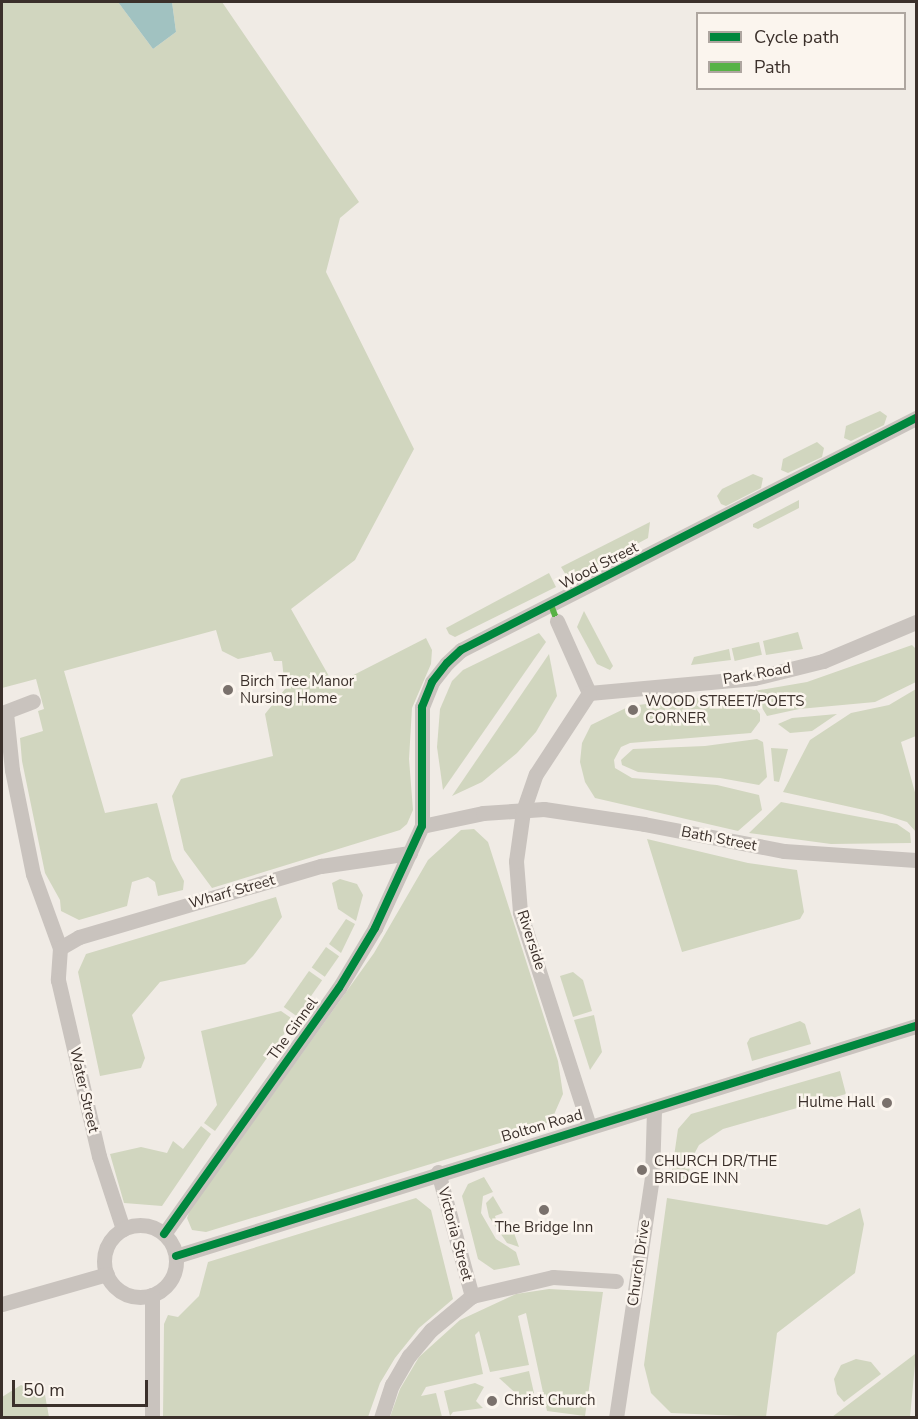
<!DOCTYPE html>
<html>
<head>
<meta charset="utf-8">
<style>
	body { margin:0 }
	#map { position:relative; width:918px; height:1419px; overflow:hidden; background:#f0ebe5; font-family:"Nunito Sans",sans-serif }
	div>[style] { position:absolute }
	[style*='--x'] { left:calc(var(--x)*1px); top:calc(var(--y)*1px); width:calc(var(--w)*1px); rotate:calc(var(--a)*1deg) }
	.green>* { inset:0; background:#d1d6bf; transform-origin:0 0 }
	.water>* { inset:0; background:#a1c2c1 }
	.street>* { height:15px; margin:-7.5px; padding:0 7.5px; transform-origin:7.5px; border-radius:7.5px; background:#c9c3be }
	.street>.ring { margin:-7.5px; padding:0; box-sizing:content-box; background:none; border:15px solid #c9c3be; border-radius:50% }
	.quiet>* { height:6px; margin-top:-3px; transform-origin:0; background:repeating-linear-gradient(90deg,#57b246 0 12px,transparent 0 18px) }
	.cycleway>* { height:8px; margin:-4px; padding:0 4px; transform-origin:4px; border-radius:4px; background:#00873e }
	.dots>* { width:16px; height:16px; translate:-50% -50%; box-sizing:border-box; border:3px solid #fbf5ee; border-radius:50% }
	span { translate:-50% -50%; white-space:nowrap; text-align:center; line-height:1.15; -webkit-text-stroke:5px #fbf5ee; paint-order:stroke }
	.street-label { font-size:15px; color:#3b302b }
	.poi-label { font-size:15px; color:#3b302b }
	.left { translate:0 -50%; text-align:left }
	.right { translate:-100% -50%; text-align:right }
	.frame { position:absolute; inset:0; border:3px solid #3b302b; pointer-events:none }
	.legend { position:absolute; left:696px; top:12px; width:210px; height:78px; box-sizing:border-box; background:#fbf5ee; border:2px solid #aea6a0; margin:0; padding:8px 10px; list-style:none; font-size:18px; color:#3b302b }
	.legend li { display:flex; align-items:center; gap:12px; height:30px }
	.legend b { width:30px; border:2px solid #aea6a0 }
	.scale { position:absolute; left:12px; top:1380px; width:136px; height:27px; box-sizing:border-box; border:3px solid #3b302b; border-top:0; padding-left:8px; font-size:18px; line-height:21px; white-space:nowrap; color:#3b302b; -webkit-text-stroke:4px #fbf5ee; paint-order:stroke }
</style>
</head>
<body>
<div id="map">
	<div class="green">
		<i style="clip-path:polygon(2px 2px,118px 2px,153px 49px,176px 32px,172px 2px,222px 2px,359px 202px,340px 218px,326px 272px,414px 449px,355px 560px,291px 609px,334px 685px,426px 638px,432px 650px,431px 664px,412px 708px,409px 759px,413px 810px,407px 824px,400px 830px,212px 888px,184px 850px,172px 796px,181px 779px,273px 756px,265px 714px,285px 689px,282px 661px,274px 661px,271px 652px,238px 659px,222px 651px,216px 630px,64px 671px,105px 813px,157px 803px,172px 859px,184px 881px,183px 890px,158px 896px,155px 882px,148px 877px,132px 882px,127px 906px,79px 920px,61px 911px,60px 900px,45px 873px,22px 761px,20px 738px,43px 731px,38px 711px,44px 709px,36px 679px,2px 688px)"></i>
		<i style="clip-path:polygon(880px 411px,887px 416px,884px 425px,851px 441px,844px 438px,846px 426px)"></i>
		<i style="clip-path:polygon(817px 442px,824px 448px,822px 457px,788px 473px,781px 470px,783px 459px)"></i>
		<i style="clip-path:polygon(753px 474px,763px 478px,761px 488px,726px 506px,721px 504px,717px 496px,722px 489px)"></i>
		<i style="clip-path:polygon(799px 500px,799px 508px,758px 529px,753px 527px,753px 524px)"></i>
		<i style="clip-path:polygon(650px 522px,648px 538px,569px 580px,561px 567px)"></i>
		<i style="clip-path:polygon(549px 573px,556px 587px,455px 637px,449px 634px,446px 628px)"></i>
		<i style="clip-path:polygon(584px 611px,613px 666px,610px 670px,597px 664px,577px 627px)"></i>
		<i style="clip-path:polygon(798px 632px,803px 649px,766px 655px,763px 641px)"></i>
		<i style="clip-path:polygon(539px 633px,546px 642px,443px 790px,437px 747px,440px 709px,452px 681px,463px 670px)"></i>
		<i style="left:759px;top:642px;width:13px;height:28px;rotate:77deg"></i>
		<i style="clip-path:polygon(912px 645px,916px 649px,916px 682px,875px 702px,799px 709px,767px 716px,755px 696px,754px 691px,807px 682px)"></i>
		<i style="clip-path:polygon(729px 649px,731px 660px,691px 665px,694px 657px)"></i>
		<i style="clip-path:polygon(549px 654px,557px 696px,536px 732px,517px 753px,482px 782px,452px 796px)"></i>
		<i style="clip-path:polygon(916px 689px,916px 736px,901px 742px,916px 796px,916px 832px,907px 822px,882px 814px,783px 792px,810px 740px,851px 713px,889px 705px)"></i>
		<i style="clip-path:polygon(744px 692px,760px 714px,760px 721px,751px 733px,630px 743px,621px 747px,614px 760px,615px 768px,632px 778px,717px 785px,759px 795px,762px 810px,738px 831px,595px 798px,585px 782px,580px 762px,582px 743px,591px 725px,630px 706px)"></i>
		<i style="clip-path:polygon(837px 714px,812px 731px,790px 733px,778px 724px,792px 718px)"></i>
		<i style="clip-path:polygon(757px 739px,763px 742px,767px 777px,759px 785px,720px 778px,638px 772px,622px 765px,621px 760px,633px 749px,705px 746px)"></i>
		<i style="clip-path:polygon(771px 748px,788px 749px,779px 782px,774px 781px)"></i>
		<i style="clip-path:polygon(781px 802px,897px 824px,910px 833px,911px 843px,831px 844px,749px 833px)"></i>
		<i style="clip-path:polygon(474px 829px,488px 842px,558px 1061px,563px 1094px,552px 1119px,533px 1133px,206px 1232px,192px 1230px,187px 1218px,190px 1210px,374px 953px,428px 860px,461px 830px)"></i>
		<i style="clip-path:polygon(647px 839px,748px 863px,797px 870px,804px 912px,800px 919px,682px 952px)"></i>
		<i style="clip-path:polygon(340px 879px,357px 884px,363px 895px,356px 921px,338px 909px,332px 883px)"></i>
		<i style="clip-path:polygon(276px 897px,282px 917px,253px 956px,245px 964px,160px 982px,132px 1015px,145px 1058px,141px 1068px,100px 1076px,78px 972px,86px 954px)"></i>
		<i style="clip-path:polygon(346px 919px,355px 924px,341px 953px,329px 944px)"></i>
		<i style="left:326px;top:947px;width:16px;height:25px;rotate:35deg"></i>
		<i style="left:309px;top:971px;width:16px;height:44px;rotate:35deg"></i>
		<i style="clip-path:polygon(573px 972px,583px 980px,592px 1011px,573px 1017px,560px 976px)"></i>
		<i style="clip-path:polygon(281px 1011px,294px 1020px,215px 1131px,204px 1123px,217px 1105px,201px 1031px)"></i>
		<i style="clip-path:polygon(594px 1015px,602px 1052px,590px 1070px,574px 1020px)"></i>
		<i style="clip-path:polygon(800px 1021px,805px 1024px,811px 1044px,752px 1061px,747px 1043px,750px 1038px)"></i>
		<i style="clip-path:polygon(840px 1071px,846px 1094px,723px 1129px,699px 1145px,692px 1158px,687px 1181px,671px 1177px,678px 1129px,691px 1114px)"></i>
		<i style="clip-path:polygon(201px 1126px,211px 1134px,162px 1206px,124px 1203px,110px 1154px,141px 1147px,167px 1153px,173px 1141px,183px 1149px)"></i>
		<i style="clip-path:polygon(484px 1177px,493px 1192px,483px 1196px,481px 1213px,496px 1239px,516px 1252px,520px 1265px,494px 1270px,478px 1259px,462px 1196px,468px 1184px)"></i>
		<i style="clip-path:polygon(493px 1196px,503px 1213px,495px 1216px,500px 1233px,514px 1233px,519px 1247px,507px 1243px,489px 1217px,486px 1203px)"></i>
		<i style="clip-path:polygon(416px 1198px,431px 1210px,453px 1299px,419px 1328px,395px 1358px,380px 1383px,368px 1417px,163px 1417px,164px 1324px,168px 1315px,178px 1317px,199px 1296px,208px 1262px)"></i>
		<i style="clip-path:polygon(667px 1198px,827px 1225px,860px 1208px,864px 1224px,855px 1273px,777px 1333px,766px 1417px,671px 1413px,651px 1393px,644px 1365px)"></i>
		<i style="clip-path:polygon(549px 1289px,603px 1292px,585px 1416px,547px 1411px,526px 1313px,518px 1316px,529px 1365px,490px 1372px,479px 1331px,475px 1335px,483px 1374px,426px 1387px,421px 1396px,436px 1393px,442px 1417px,390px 1417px,400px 1389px,419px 1357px,460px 1320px,516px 1294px)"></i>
		<i style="clip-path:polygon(916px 1354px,910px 1417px,832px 1417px,915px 1354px)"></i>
		<i style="clip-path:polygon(856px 1359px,871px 1362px,881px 1374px,844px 1402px,837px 1394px,834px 1379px,841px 1365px)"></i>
		<i style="clip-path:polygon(529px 1371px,534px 1393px,520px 1397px,499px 1378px)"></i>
		<i style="clip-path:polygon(475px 1383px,484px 1387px,476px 1401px,483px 1408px,453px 1412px,450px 1416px,444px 1391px)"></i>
		<i style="clip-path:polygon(21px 1385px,45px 1395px,49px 1417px,2px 1417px,2px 1397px)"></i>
	</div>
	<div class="water">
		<i style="clip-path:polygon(118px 2px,172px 2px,176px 32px,153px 49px)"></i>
	</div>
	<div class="street">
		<i style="--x:557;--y:621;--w:79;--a:66"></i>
		<i style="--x:589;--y:693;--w:166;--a:-5.2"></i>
		<i style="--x:754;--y:678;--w:71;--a:-13.8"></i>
		<i style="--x:823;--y:661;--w:101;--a:-22.8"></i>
		<i style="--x:2;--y:713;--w:33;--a:-21"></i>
		<i style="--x:6;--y:713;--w:57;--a:84"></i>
		<i style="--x:12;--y:770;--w:106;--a:78.6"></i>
		<i style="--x:33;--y:874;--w:79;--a:70"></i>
		<i style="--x:60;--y:948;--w:32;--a:94"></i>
		<i style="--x:58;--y:980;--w:181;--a:76.9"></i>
		<i style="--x:99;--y:1156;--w:77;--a:71.8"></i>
		<i style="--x:422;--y:826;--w:62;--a:-12"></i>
		<i style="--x:483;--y:813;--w:61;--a:-3.8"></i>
		<i style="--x:544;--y:809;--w:101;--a:8.5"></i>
		<i style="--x:644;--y:824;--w:143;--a:10.9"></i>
		<i style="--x:784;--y:851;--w:132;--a:3.9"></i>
		<i style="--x:60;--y:948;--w:22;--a:-30"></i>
		<i style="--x:79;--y:937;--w:252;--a:-16.4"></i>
		<i style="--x:321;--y:866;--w:90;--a:-8.3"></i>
		<i style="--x:589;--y:1126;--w:225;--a:-107.9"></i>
		<i style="--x:520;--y:912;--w:51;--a:-94.5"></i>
		<i style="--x:516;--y:861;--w:50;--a:-82"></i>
		<i style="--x:523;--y:811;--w:39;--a:-71"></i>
		<i style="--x:536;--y:774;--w:97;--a:-56.8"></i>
		<i style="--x:438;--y:1172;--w:129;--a:74.7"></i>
		<i class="ring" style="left:104px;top:1225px;width:57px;height:57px"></i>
		<i style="--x:164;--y:1234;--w:302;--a:-54.6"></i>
		<i style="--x:339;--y:988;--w:70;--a:-59"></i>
		<i style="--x:375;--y:928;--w:112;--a:-65.3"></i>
		<i style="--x:422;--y:826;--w:119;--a:-90"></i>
		<i style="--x:422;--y:707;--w:27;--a:-68"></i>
		<i style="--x:432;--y:682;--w:24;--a:-52"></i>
		<i style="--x:447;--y:663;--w:19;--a:-43"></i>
		<i style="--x:461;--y:650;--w:511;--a:-27.02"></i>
		<i style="--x:176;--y:1256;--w:775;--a:-17.27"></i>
		<i style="--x:2;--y:1304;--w:109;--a:-15.9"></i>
		<i style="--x:152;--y:1418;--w:123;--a:-90"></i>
		<i style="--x:381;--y:1418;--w:35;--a:-72"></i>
		<i style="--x:392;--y:1385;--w:34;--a:-60"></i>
		<i style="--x:409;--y:1356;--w:34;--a:-50"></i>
		<i style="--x:431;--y:1330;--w:53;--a:-39.7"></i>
		<i style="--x:472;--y:1296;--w:83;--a:-13.2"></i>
		<i style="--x:553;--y:1277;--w:63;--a:3.6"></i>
		<i style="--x:616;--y:1418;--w:244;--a:-81.5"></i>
		<i style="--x:652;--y:1177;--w:69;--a:-88.3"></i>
	</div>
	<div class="quiet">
		<i style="--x:551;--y:605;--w:17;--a:69"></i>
	</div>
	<div class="cycleway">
		<i style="--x:164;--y:1234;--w:302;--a:-54.6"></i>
		<i style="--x:339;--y:988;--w:70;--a:-59"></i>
		<i style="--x:375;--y:928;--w:112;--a:-65.3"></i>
		<i style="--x:422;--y:826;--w:119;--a:-90"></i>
		<i style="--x:422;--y:707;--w:27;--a:-68"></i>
		<i style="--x:432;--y:682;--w:24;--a:-52"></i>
		<i style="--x:447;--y:663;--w:19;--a:-43"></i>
		<i style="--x:461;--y:650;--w:511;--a:-27.02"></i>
		<i style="--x:176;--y:1256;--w:775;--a:-17.27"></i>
	</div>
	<div class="dots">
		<i style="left:228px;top:690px;background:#7a716c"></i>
		<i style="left:633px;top:710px;background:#7a716c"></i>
		<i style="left:887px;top:1103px;background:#7a716c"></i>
		<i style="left:642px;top:1170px;background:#7a716c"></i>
		<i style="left:544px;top:1210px;background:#7a716c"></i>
		<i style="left:492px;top:1401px;background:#7a716c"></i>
	</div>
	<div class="street-label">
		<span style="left:599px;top:566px;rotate:-27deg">Wood Street</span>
		<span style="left:757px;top:674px;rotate:-10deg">Park Road</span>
		<span style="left:719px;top:839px;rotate:11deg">Bath Street</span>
		<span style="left:232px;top:892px;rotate:-16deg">Wharf Street</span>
		<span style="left:531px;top:940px;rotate:72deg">Riverside</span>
		<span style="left:293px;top:1029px;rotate:-54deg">The Ginnel</span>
		<span style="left:84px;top:1090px;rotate:77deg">Water Street</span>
		<span style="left:542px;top:1126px;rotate:-16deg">Bolton Road</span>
		<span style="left:455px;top:1234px;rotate:75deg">Victoria Street</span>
		<span style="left:639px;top:1263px;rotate:-82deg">Church Drive</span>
	</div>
	<div class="poi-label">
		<span class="left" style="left:240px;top:690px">Birch Tree Manor<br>Nursing Home</span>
		<span class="left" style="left:645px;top:710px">WOOD STREET/POETS<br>CORNER</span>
		<span class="right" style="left:875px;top:1103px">Hulme Hall</span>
		<span class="left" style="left:654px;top:1170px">CHURCH DR/THE<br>BRIDGE INN</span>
		<span style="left:544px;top:1228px">The Bridge Inn</span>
		<span class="left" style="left:504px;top:1401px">Christ Church</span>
	</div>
	<div class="frame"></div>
	<ul class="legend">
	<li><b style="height:8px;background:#00873e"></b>Cycle path</li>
	<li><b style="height:8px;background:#57b246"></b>Path</li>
	</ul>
	<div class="scale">50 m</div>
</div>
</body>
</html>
